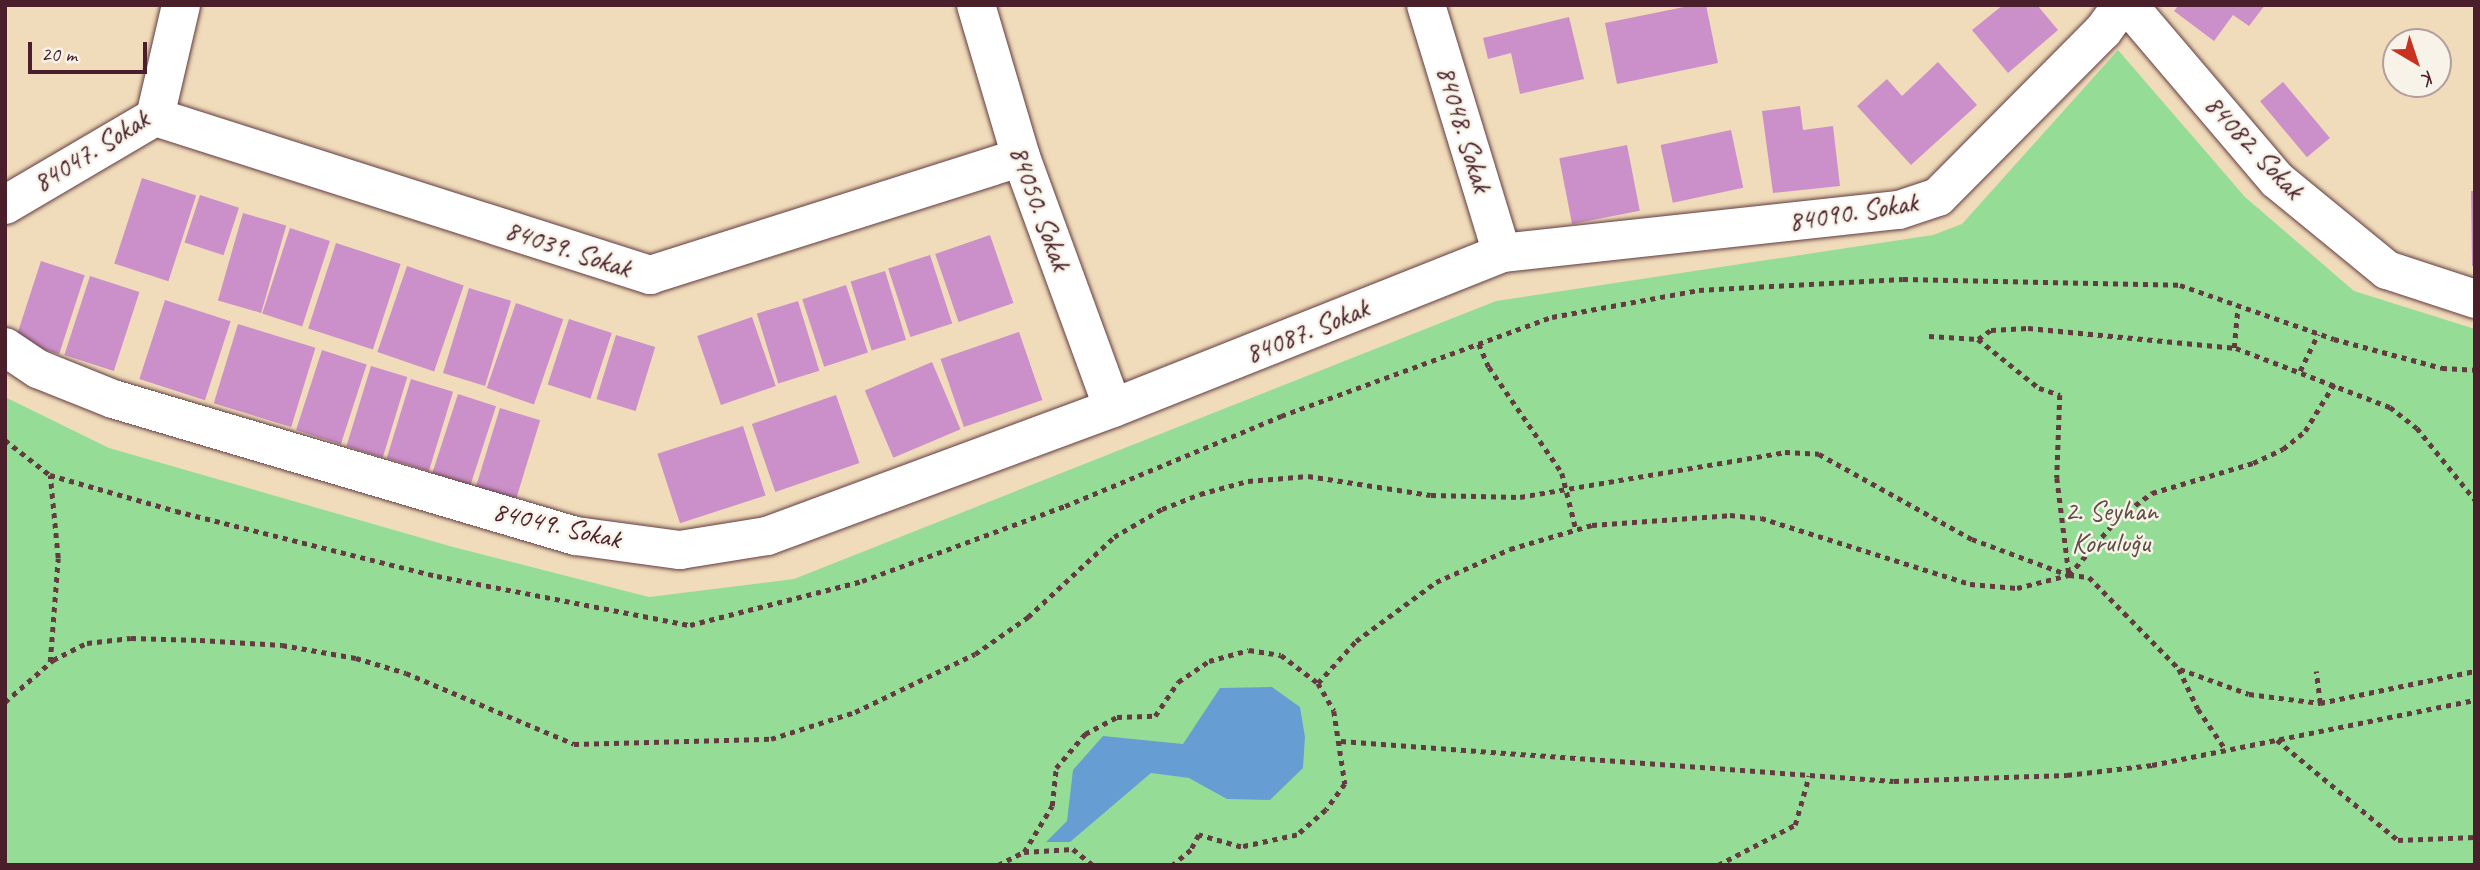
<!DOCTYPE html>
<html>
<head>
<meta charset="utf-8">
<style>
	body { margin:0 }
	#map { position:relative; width:2480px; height:870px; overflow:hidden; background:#f0dcba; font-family:Caveat,sans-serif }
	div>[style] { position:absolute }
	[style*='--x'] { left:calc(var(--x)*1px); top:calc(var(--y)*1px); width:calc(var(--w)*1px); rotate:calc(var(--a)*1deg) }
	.green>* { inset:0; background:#95dd97 }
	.water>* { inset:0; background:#669ed4 }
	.building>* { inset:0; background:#cb90ca; transform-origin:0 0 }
	.path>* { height:4.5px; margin-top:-2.25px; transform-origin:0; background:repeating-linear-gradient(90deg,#633b40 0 5px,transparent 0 10px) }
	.roads { filter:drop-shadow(0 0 2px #633b40) drop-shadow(0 0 2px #633b40) }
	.minor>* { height:38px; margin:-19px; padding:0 19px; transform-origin:19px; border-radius:19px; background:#fff }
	span { translate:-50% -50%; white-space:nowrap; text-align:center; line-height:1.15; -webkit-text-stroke:5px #f7f3e8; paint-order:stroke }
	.street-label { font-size:28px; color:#4a1f2b }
	.park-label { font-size:28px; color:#5d4e46 }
	.frame { position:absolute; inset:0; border:7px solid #4a1f2b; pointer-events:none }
	.north { position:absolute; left:2382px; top:28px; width:70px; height:70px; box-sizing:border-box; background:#f7f3e8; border:2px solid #b29e9c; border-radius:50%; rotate:141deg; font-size:19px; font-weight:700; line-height:28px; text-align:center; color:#4a1f2b }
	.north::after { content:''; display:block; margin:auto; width:24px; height:32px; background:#c8321e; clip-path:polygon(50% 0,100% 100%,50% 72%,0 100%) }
	.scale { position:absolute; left:28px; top:42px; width:119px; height:32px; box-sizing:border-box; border:4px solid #4a1f2b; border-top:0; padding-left:9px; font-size:21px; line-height:24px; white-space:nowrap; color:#4a1f2b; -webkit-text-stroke:5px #f7f3e8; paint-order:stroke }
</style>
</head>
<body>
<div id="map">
	<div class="green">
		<i style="clip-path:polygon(2118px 50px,2245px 197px,2354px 291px,2475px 329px,2475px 865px,5px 865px,5px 397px,109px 448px,453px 547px,649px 597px,794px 579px,1496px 301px,1933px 235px,1962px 224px)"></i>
	</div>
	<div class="water">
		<i style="clip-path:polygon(1272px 687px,1300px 707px,1305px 737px,1303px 768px,1270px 800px,1227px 799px,1189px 778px,1151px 773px,1070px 842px,1046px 842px,1067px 821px,1073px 770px,1103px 736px,1183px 744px,1220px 688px)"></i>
	</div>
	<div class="building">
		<i style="clip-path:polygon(1694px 5px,1706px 5px,1718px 63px,1617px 84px,1605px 23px)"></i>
		<i style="clip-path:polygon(2003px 5px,2037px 5px,2058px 30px,2008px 73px,1972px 30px)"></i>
		<i style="clip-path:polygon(2179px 5px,2265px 5px,2249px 26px,2233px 15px,2214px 41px,2174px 11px)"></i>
		<i style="clip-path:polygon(1569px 17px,1584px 79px,1520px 94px,1511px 53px,1488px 59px,1483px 38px)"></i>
		<i style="clip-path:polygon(1938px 62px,1977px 105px,1911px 165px,1857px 106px,1887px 79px,1902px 96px)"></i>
		<i style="left:2283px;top:82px;width:73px;height:30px;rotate:50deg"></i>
		<i style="clip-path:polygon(1800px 106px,1803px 130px,1833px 126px,1840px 186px,1773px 193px,1762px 111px)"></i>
		<i style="left:1731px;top:130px;width:59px;height:72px;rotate:78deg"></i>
		<i style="left:1627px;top:145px;width:67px;height:69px;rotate:79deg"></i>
		<i style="left:142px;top:178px;width:57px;height:90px;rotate:18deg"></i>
		<i style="clip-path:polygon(2471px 191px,2475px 191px,2475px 266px,2472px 266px)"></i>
		<i style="left:200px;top:195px;width:41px;height:50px;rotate:18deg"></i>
		<i style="left:243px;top:213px;width:45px;height:91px;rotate:16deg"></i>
		<i style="left:290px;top:228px;width:42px;height:90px;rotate:18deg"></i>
		<i style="left:990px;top:235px;width:72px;height:58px;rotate:71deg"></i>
		<i style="left:336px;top:243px;width:68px;height:90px;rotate:18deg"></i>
		<i style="left:930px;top:255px;width:72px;height:44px;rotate:72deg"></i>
		<i style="left:41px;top:261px;width:46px;height:83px;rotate:18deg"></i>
		<i style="left:407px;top:266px;width:60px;height:91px;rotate:19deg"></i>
		<i style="left:885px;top:271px;width:72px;height:36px;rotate:73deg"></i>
		<i style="left:90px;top:276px;width:52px;height:83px;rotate:18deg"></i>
		<i style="left:846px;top:285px;width:71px;height:46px;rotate:72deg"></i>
		<i style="left:469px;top:288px;width:44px;height:89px;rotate:17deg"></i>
		<i style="left:165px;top:300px;width:69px;height:83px;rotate:18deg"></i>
		<i style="left:798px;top:301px;width:73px;height:43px;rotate:73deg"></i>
		<i style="left:516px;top:303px;width:50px;height:90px;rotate:19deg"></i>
		<i style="left:752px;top:317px;width:73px;height:58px;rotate:71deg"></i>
		<i style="left:569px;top:319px;width:45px;height:69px;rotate:18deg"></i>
		<i style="left:238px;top:324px;width:81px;height:83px;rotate:17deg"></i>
		<i style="left:1019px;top:332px;width:72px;height:83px;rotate:71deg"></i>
		<i style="left:616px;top:335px;width:41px;height:67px;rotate:17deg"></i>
		<i style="left:322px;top:350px;width:47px;height:84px;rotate:18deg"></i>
		<i style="left:932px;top:362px;width:73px;height:73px;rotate:67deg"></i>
		<i style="left:371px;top:366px;width:38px;height:84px;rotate:17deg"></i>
		<i style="left:411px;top:379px;width:44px;height:83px;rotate:17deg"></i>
		<i style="left:458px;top:394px;width:40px;height:83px;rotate:18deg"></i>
		<i style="left:836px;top:395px;width:72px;height:89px;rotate:71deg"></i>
		<i style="left:500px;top:408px;width:42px;height:82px;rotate:17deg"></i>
		<i style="left:743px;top:426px;width:73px;height:90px;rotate:72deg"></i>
	</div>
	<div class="path">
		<i style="--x:1929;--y:336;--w:49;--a:3.5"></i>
		<i style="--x:1978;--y:339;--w:78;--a:38.8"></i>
		<i style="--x:2039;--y:388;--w:22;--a:18"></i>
		<i style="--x:2060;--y:395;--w:83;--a:92.1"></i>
		<i style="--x:2057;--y:478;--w:97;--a:82.9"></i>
		<i style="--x:1978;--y:339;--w:16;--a:-35"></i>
		<i style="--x:1991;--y:330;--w:37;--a:-3"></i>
		<i style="--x:2028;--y:328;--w:209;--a:5.5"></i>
		<i style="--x:2236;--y:348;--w:165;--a:21"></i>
		<i style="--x:2390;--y:407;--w:34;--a:38"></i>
		<i style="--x:2417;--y:428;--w:92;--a:51.1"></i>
		<i style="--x:1479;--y:344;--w:25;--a:67"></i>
		<i style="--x:1489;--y:367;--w:129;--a:55.4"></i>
		<i style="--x:1562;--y:473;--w:58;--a:76"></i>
		<i style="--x:2234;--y:348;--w:43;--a:-84.7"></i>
		<i style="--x:2300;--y:371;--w:41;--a:-64.1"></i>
		<i style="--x:5;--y:440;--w:57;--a:37.9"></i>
		<i style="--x:50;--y:475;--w:131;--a:15.9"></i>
		<i style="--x:176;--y:511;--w:269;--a:14"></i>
		<i style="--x:437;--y:576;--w:258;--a:11"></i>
		<i style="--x:690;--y:625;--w:178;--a:-14.3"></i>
		<i style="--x:862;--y:581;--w:216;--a:-20.3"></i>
		<i style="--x:1065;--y:506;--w:234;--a:-22.6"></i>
		<i style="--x:1281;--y:416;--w:289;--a:-20.1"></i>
		<i style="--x:1552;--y:317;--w:149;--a:-10.4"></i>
		<i style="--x:1699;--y:290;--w:204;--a:-3.1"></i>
		<i style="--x:1903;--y:279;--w:277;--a:1.2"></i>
		<i style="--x:2180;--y:285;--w:163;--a:19.3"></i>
		<i style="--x:2334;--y:339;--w:112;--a:15"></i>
		<i style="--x:2442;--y:368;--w:33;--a:3"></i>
		<i style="--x:50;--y:662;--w:104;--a:-85.6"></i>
		<i style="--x:58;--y:558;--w:83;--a:-95.5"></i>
		<i style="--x:2180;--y:669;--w:73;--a:19.9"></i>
		<i style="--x:2249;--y:694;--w:72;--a:7.2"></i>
		<i style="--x:2320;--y:703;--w:32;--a:-97"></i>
		<i style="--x:1318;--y:683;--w:57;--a:-47.9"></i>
		<i style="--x:1356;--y:641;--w:99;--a:-36.4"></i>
		<i style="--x:1436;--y:582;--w:81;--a:-24"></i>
		<i style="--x:1510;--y:549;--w:85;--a:-16.3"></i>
		<i style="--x:1592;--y:525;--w:138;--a:-4.1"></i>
		<i style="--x:1730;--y:515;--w:31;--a:6"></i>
		<i style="--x:1761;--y:518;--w:219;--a:17.5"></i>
		<i style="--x:1970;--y:584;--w:47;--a:4.9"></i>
		<i style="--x:2017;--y:588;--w:54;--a:-14"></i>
		<i style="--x:2069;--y:575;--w:77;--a:-49.2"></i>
		<i style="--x:2119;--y:517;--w:41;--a:-36"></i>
		<i style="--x:2152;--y:493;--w:105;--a:-16.5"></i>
		<i style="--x:2253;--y:463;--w:33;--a:-25"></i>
		<i style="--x:2283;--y:449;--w:28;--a:-39"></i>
		<i style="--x:2305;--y:431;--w:55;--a:-58.3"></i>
		<i style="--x:5;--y:702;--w:64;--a:-41.2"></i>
		<i style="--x:53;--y:660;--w:38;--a:-27"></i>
		<i style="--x:87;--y:643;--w:44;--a:-6.5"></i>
		<i style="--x:131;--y:638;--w:69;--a:1.7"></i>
		<i style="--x:200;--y:640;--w:82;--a:3.5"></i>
		<i style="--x:282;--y:645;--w:75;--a:10"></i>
		<i style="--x:356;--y:658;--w:52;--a:16.7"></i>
		<i style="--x:406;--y:673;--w:182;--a:22.9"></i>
		<i style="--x:574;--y:744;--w:197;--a:-1.5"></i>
		<i style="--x:771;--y:739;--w:88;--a:-17.8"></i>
		<i style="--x:855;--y:712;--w:133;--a:-25.8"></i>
		<i style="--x:975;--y:654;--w:65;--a:-34.9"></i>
		<i style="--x:1028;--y:617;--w:117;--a:-42.9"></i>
		<i style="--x:1114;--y:537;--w:56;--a:-30.3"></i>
		<i style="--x:1162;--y:509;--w:41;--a:-21.5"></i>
		<i style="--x:1200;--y:494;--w:50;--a:-15.2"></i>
		<i style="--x:1248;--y:481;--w:60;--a:-4.8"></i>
		<i style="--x:1308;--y:476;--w:124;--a:8.8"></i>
		<i style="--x:1431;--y:495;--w:89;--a:1.3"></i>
		<i style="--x:1520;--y:497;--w:269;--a:-9.6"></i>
		<i style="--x:1785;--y:452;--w:34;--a:3"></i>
		<i style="--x:1819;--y:454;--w:175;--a:29.1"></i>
		<i style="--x:1972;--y:539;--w:103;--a:20.4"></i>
		<i style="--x:2069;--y:575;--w:20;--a:6"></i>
		<i style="--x:2089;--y:577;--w:129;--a:45.6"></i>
		<i style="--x:2179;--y:669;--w:44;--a:64.6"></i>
		<i style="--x:2198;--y:709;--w:50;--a:55.7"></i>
		<i style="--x:2320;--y:703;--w:158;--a:-11.7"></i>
		<i style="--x:2277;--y:740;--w:157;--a:39.6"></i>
		<i style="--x:2398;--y:840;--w:77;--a:-2.2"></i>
		<i style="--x:1341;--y:741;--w:554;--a:4.14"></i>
		<i style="--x:1894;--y:781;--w:173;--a:-2"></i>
		<i style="--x:2067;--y:775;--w:86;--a:-6.7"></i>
		<i style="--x:2152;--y:765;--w:329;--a:-11.4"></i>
		<i style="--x:1024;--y:852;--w:54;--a:-58.7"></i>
		<i style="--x:1052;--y:806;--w:38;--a:-84"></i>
		<i style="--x:1056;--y:768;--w:45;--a:-49.5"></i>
		<i style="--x:1085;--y:734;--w:36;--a:-28"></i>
		<i style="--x:1117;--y:717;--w:38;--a:-2"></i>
		<i style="--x:1155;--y:716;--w:41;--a:-55.9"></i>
		<i style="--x:1178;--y:682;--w:37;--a:-34"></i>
		<i style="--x:1209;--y:661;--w:41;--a:-15.4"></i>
		<i style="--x:1249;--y:650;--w:32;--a:9"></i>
		<i style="--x:1281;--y:655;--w:46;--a:37.1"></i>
		<i style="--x:1318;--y:683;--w:32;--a:60"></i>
		<i style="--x:1334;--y:711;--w:74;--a:81.4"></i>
		<i style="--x:1345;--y:784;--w:32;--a:126"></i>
		<i style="--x:1326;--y:810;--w:38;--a:139"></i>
		<i style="--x:1297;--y:835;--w:57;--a:167.9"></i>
		<i style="--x:1241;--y:847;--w:44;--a:-164.1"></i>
		<i style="--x:1199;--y:835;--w:17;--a:118"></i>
		<i style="--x:1191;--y:850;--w:23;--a:140"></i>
		<i style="--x:998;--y:865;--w:29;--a:-27"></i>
		<i style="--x:1024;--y:852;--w:49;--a:-3.5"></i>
		<i style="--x:1073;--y:849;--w:26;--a:39"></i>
		<i style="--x:1718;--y:865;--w:87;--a:-27.5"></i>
		<i style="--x:1795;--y:825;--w:51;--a:-74.1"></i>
	</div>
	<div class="roads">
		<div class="minor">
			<i style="--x:976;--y:5;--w:159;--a:73.5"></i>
			<i style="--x:1021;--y:157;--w:267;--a:69.9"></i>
			<i style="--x:1426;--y:5;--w:259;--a:73"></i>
			<i style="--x:2128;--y:5;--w:230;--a:49.6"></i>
			<i style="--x:2277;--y:180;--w:142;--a:39.3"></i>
			<i style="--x:2387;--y:270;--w:93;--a:18.2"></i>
			<i style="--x:155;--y:117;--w:520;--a:17.7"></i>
			<i style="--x:650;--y:275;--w:389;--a:-17.6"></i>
			<i style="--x:5;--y:205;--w:174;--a:-30.4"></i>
			<i style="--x:155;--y:117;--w:115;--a:-76.9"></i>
			<i style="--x:5;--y:347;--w:40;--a:34"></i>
			<i style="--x:38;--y:369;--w:81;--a:21.8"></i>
			<i style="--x:113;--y:399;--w:483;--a:16.5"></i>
			<i style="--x:576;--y:536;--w:105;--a:7.7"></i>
			<i style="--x:680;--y:550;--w:88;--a:-9.1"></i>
			<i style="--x:767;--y:536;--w:369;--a:-20.3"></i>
			<i style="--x:1113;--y:408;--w:419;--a:-21.7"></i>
			<i style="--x:1502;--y:253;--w:399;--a:-6.2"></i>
			<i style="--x:1899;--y:210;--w:41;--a:-18.4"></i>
			<i style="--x:1938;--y:197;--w:234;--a:-45.2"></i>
			<i style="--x:2103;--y:31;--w:32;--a:-54"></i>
		</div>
	</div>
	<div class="street-label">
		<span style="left:1464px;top:129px;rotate:73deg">84048. Sokak</span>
		<span style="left:2254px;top:147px;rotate:47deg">84082. Sokak</span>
		<span style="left:91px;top:151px;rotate:-32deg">84047. Sokak</span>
		<span style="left:1040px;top:208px;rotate:70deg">84050. Sokak</span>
		<span style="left:1853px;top:212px;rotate:-9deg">84090. Sokak</span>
		<span style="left:568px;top:249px;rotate:18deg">84039. Sokak</span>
		<span style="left:1307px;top:331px;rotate:-22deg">84087. Sokak</span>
		<span style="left:557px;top:525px;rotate:13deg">84049. Sokak</span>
	</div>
	<div class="park-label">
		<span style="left:2111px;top:527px">2. Seyhan<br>Koruluğu</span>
	</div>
	<div class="frame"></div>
	<div class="north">K</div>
	<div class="scale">20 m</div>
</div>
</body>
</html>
